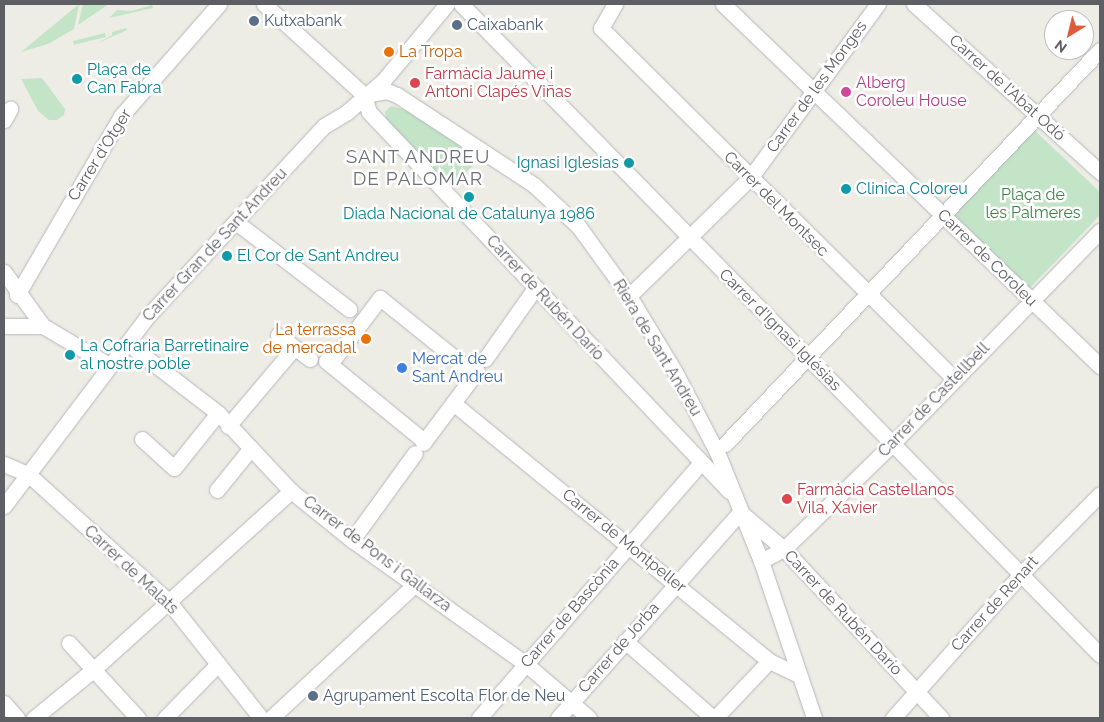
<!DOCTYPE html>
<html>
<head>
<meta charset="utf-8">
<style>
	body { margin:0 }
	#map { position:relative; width:1104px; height:722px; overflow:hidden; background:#eeede5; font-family:Raleway,sans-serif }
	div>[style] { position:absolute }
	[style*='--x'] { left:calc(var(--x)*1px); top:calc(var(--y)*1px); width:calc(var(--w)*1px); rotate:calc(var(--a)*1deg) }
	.green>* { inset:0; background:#c3e4c7; transform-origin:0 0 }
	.roads { filter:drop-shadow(0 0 1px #b5b6bb) drop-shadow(0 0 1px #b5b6bb) }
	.street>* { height:15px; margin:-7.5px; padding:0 7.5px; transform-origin:7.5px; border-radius:7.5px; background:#fff }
	.dots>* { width:14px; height:14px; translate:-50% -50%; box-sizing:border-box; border:2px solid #fff; border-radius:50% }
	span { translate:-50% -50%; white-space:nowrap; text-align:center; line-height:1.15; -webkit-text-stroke:5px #fff; paint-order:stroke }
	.service-label { font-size:16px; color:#4e5e75 }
	.left { translate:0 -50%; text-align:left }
	.food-label { font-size:16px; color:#c56008 }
	.right { translate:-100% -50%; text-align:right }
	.culture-label { font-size:16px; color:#0d838f }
	.health-label { font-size:16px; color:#be3a42 }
	.hotel-label { font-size:16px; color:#b23c85 }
	.street-label { font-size:16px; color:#5d5f64 }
	.park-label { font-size:16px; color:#3c8448 }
	.shop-label { font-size:16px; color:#366cbe }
	.quarter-label { font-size:19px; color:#6e7176; letter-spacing:1px }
	.frame { position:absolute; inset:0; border:5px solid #5d5f64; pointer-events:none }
	.north { position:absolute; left:1044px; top:10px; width:50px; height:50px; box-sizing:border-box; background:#fff; border:1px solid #bebfc1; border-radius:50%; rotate:216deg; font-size:14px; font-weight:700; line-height:20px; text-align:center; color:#5d5f64 }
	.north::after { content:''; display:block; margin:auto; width:18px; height:22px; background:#dc5c3c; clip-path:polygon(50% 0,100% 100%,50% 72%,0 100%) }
</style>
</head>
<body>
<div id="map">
	<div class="green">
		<i style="clip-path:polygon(79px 4px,74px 29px,48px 44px,21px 52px)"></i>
		<i style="clip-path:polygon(83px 4px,109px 4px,78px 25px)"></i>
		<i style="clip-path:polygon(152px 5px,153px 8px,109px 18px,117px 10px,131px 11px)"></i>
		<i style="clip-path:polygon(126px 28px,127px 30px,98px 43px,112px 35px,112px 32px)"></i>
		<i style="left:105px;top:33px;width:4px;height:33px;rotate:76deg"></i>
		<i style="clip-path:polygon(42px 78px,65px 109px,64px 115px,57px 120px,49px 120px,38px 111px,21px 79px)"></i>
		<i style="clip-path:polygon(391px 106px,410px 111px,482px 157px,450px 188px,387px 121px,385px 112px)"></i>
		<i style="clip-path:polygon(1031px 127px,1100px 192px,1100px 215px,1030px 288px,1025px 288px,946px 214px)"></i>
	</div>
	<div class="roads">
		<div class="street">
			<i style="--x:264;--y:4;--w:135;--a:42.3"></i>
			<i style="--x:364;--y:95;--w:18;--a:74"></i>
			<i style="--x:369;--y:112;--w:523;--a:46.47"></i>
			<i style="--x:461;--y:4;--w:912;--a:45.53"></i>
			<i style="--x:615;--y:4;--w:28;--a:120"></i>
			<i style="--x:601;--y:28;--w:498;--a:44.8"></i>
			<i style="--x:723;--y:4;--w:523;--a:43.84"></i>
			<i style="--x:914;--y:4;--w:251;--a:42.1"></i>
			<i style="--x:364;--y:95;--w:23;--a:-10"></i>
			<i style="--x:387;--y:91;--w:11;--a:22"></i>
			<i style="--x:397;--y:95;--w:164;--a:33.3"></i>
			<i style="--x:534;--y:185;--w:62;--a:43"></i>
			<i style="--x:579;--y:227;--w:85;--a:54.1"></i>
			<i style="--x:629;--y:296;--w:89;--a:58.8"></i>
			<i style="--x:675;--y:372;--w:90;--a:62.3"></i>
			<i style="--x:717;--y:452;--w:118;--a:68"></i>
			<i style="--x:761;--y:561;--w:166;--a:71.3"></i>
			<i style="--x:4;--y:120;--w:13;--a:-61"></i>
			<i style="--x:236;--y:222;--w:143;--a:37.6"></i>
			<i style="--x:4;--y:272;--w:67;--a:54.2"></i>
			<i style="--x:43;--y:326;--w:77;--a:30.6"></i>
			<i style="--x:17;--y:295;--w:207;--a:-59.8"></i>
			<i style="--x:121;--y:116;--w:149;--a:-48.8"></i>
			<i style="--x:629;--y:296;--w:169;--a:-44.3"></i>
			<i style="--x:750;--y:178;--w:216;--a:-53.7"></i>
			<i style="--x:4;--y:326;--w:39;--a:0"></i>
			<i style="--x:278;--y:335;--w:40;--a:37"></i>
			<i style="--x:127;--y:343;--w:115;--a:37.6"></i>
			<i style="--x:218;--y:413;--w:107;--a:46.9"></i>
			<i style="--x:291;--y:491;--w:78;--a:38.8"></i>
			<i style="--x:352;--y:540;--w:214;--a:35.5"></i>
			<i style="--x:526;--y:664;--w:83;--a:40.6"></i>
			<i style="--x:485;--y:359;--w:87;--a:-54.8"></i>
			<i style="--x:326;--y:361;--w:127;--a:39.2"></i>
			<i style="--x:330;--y:364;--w:83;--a:-52.9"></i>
			<i style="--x:380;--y:298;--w:122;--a:38.7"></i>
			<i style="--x:453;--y:403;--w:408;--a:39.2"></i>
			<i style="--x:769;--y:661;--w:31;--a:25"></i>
			<i style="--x:228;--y:426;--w:102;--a:-49.8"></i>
			<i style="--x:142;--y:439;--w:43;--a:42.2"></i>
			<i style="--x:174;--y:468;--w:70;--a:-51.3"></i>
			<i style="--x:423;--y:443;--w:90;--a:-53.1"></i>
			<i style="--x:725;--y:444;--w:544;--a:-46.42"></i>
			<i style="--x:4;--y:464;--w:26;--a:23"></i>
			<i style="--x:28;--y:474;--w:190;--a:42.2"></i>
			<i style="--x:169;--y:602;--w:148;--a:51.6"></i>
			<i style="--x:217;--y:490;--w:54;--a:-51"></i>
			<i style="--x:4;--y:506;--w:236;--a:-52.9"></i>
			<i style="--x:146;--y:318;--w:262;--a:-47.2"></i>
			<i style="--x:324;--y:126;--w:27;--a:-31"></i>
			<i style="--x:347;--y:112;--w:48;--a:-40.7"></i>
			<i style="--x:383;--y:81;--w:100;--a:-50.3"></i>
			<i style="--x:352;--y:540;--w:107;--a:-54.1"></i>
			<i style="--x:761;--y:561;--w:26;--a:-28"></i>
			<i style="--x:784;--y:549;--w:151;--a:-44.2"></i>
			<i style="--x:892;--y:444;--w:298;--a:-45.7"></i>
			<i style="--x:625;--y:641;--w:117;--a:41.2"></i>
			<i style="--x:69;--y:643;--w:102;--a:47.4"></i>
			<i style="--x:4;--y:703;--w:20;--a:49"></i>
			<i style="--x:34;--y:718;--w:77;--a:-39.2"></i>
			<i style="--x:94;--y:669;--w:266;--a:-42.1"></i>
			<i style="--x:165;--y:718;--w:76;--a:-45.5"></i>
			<i style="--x:271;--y:718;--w:197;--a:-42.9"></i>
			<i style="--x:479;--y:718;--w:338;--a:-49"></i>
			<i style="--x:558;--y:718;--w:275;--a:-48.5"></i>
			<i style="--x:740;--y:512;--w:57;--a:40.1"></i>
			<i style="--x:784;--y:549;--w:231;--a:47.1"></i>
			<i style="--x:715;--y:718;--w:79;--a:-46.5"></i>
			<i style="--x:893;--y:718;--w:193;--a:-48.4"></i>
			<i style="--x:1021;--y:574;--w:112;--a:-45.4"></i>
		</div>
	</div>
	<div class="dots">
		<i style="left:254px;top:21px;background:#5c6f8a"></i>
		<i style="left:457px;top:25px;background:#5c6f8a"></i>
		<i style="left:389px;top:52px;background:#e8710a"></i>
		<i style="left:77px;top:79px;background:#0f9aa8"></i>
		<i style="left:415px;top:83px;background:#e0444e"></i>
		<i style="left:846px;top:92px;background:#d1479c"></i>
		<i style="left:629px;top:163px;background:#0f9aa8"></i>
		<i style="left:846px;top:189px;background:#0f9aa8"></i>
		<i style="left:469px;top:197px;background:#0f9aa8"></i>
		<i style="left:227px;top:256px;background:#0f9aa8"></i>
		<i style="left:366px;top:339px;background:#e8710a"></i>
		<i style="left:70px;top:355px;background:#0f9aa8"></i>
		<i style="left:402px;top:368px;background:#3f7fe0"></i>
		<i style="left:787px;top:499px;background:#e0444e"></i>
		<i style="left:313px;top:696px;background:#5c6f8a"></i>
	</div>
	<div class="service-label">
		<span class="left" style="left:264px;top:21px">Kutxabank</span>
		<span class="left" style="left:467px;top:25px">Caixabank</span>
		<span class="left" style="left:323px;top:696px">Agrupament Escolta Flor de Neu</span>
	</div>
	<div class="food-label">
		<span class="left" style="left:399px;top:52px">La Tropa</span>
		<span class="right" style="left:356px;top:339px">La terrassa<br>de mercadal</span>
	</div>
	<div class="culture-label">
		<span class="left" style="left:87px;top:79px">Plaça de<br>Can Fabra</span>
		<span class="right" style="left:619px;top:163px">Ignasi Iglesias</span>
		<span class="left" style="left:856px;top:189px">Clinica Coloreu</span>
		<span style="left:469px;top:214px">Diada Nacional de Catalunya 1986</span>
		<span class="left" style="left:237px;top:256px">El Cor de Sant Andreu</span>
		<span class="left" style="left:80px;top:355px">La Cofraria Barretinaire<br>al nostre poble</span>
	</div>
	<div class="health-label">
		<span class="left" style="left:425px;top:83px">Farmàcia Jaume i<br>Antoni Clapés Viñas</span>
		<span class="left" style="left:797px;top:499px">Farmàcia Castellanos<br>Vila, Xavier</span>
	</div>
	<div class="hotel-label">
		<span class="left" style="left:856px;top:92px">Alberg<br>Coroleu House</span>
	</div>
	<div class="street-label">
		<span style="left:817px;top:87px;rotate:-54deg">Carrer de les Monges</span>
		<span style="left:1007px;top:88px;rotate:42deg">Carrer de l'Abat Odó</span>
		<span style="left:100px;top:155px;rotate:-58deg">Carrer d'Otger</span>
		<span style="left:776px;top:204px;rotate:45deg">Carrer del Montsec</span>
		<span style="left:215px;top:245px;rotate:-47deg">Carrer Gran de Sant Andreu</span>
		<span style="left:987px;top:258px;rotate:44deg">Carrer de Coroleu</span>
		<span style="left:545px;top:298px;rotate:47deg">Carrer de Rubén Darío</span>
		<span style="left:780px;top:330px;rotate:45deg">Carrer d'Ignasi Iglésias</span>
		<span style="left:657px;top:348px;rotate:59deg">Riera de Sant Andreu</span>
		<span style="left:934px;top:400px;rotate:-46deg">Carrer de Castellbell</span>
		<span style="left:624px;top:541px;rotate:39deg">Carrer de Montpeller</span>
		<span style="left:377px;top:554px;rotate:37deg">Carrer de Pons i Gallarza</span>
		<span style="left:131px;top:570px;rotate:43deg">Carrer de Malats</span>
		<span style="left:995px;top:604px;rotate:-48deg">Carrer de Renart</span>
		<span style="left:570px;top:613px;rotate:-49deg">Carrer de Bascònia</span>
		<span style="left:843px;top:613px;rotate:47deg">Carrer de Rubén Darío</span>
		<span style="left:619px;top:648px;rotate:-49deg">Carrer de Jorba</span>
	</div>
	<div class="park-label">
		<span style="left:1033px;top:204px">Plaça de<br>les Palmeres</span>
	</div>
	<div class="shop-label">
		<span class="left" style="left:412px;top:368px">Mercat de<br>Sant Andreu</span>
	</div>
	<div class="quarter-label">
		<span style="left:418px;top:168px">SANT ANDREU<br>DE PALOMAR</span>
	</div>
	<div class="frame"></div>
	<div class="north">N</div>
</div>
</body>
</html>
